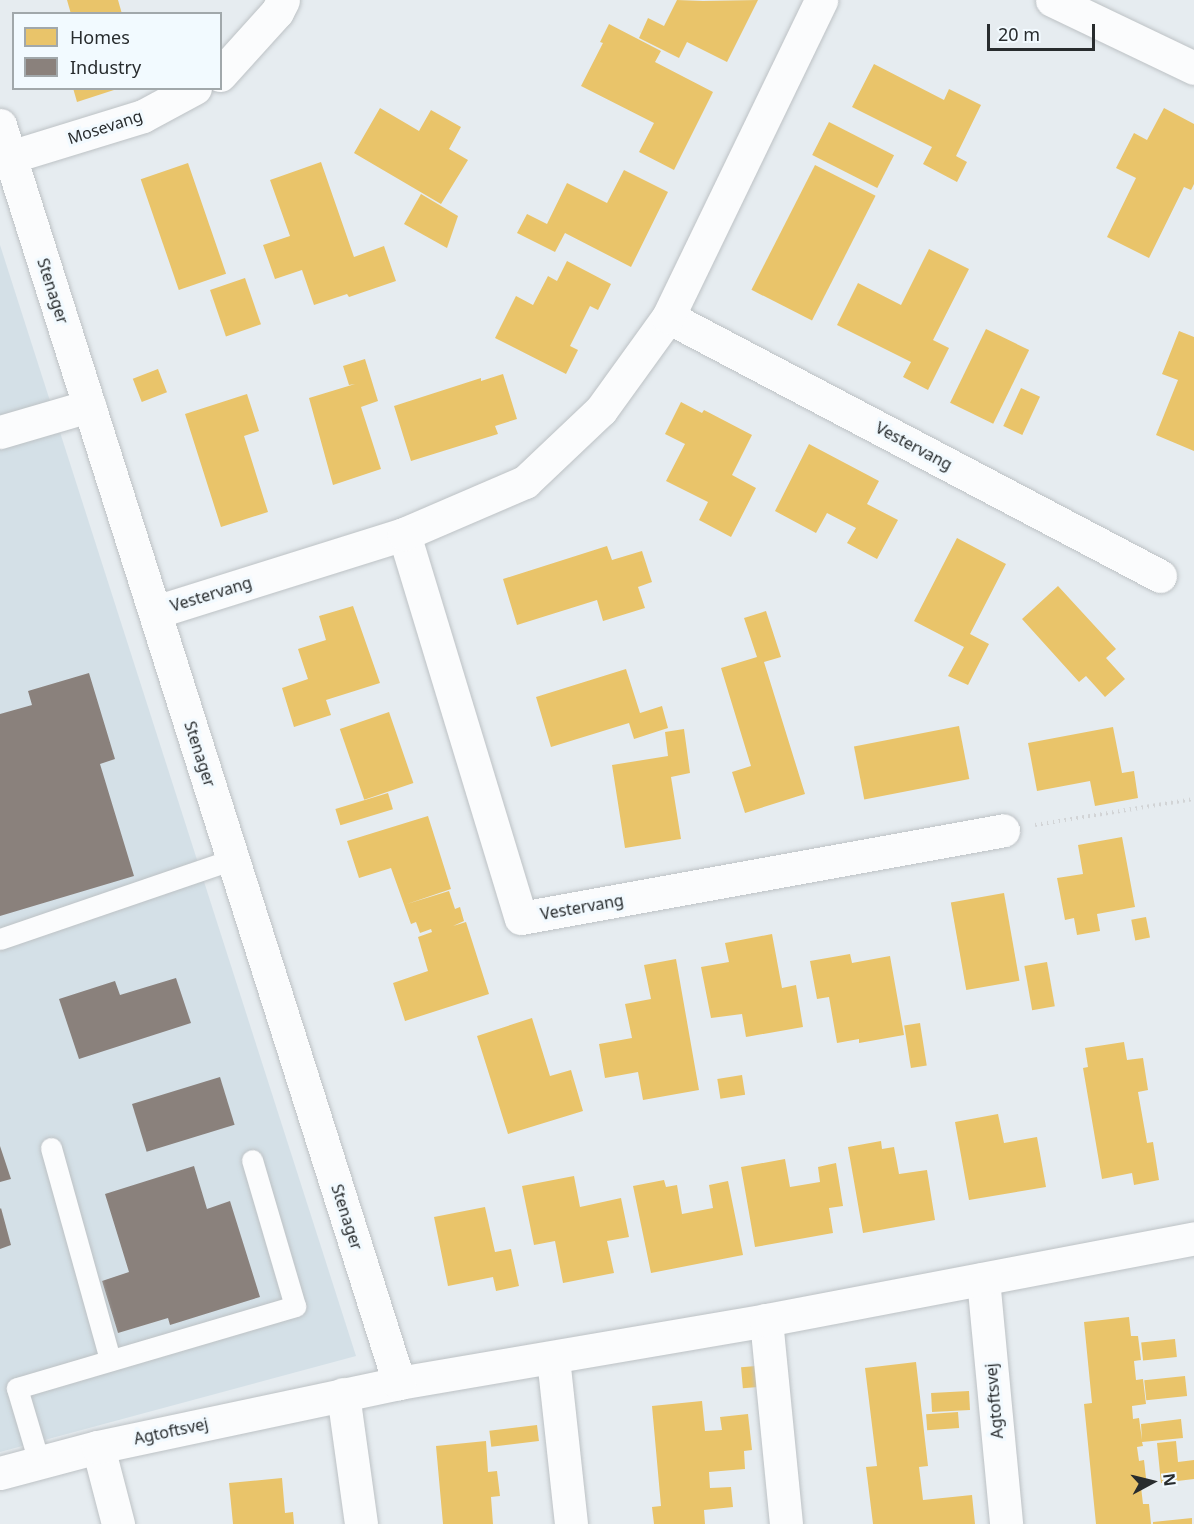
<!DOCTYPE html>
<html>
<head>
<meta charset="utf-8">
<style>
	body { margin:0 }
	#map { position:relative; width:1194px; height:1524px; overflow:hidden; background:#e6ecf0; font-family:"Noto Sans",sans-serif }
	div>[style] { position:absolute }
	[style*='--x'] { left:calc(var(--x)*1px); top:calc(var(--y)*1px); width:calc(var(--w)*1px); rotate:calc(var(--a)*1deg) }
	.built>* { inset:0; background:#d4e0e7 }
	.homes>* { inset:0; background:#e9c46a; transform-origin:0 0 }
	.industry>* { inset:0; background:#8a817c; transform-origin:0 0 }
	.path>* { height:4px; margin-top:-2px; transform-origin:0; background:repeating-linear-gradient(90deg,#d2d4d6 0 1.5px,transparent 0 6px) }
	.roads { filter:drop-shadow(0 0 2px #bdc2c5) drop-shadow(0 0 2px #bdc2c5) }
	.service>* { height:21px; margin:-10.5px; padding:0 10.5px; transform-origin:10.5px; border-radius:10.5px; background:#fbfcfd }
	.minor>* { height:33px; margin:-16.5px; padding:0 16.5px; transform-origin:16.5px; border-radius:16.5px; background:#fbfcfd }
	.tertiary>* { height:33px; margin:-16.5px; padding:0 16.5px; transform-origin:16.5px; border-radius:16.5px; background:#fbfcfd }
	span { translate:-50% -50%; white-space:nowrap; text-align:center; line-height:1.15; -webkit-text-stroke:6px #f2faff; paint-order:stroke }
	.street-label { font-size:16px; color:#282c2e }
	.legend { position:absolute; left:12px; top:12px; width:210px; height:78px; box-sizing:border-box; background:#f2faff; border:2px solid #a1a8ab; margin:0; padding:8px 10px; list-style:none; font-size:18px; color:#282c2e }
	.legend li { display:flex; align-items:center; gap:12px; height:30px }
	.legend b { width:30px; border:2px solid #a1a8ab }
	.north { position:absolute; left:1122px; top:1452px; width:60px; height:60px; -webkit-text-stroke:4px #f2faff; paint-order:stroke; rotate:83deg; font-size:16px; font-weight:700; line-height:24px; text-align:center; color:#282c2e }
	.north::after { content:''; display:block; margin:auto; width:21px; height:27px; background:#282c2e; clip-path:polygon(50% 0,100% 100%,50% 72%,0 100%) }
	.scale { position:absolute; left:987px; top:24px; width:108px; height:27px; box-sizing:border-box; border:3px solid #282c2e; border-top:0; padding-left:8px; font-size:18px; line-height:21px; white-space:nowrap; color:#282c2e; -webkit-text-stroke:4px #f2faff; paint-order:stroke }
</style>
</head>
<body>
<div id="map">
	<div class="built">
		<i style="clip-path:polygon(0 245px,356px 1356px,0 1452px)"></i>
	</div>
	<div class="homes">
		<i style="clip-path:polygon(67px 0,118px 0,122px 14px,71px 14px)"></i>
		<i style="clip-path:polygon(677px 0,703px 1px,758px 0,727px 62px,687px 42px,679px 58px,639px 38px,648px 18px,664px 26px)"></i>
		<i style="clip-path:polygon(609px 24px,661px 51px,655px 62px,713px 92px,674px 170px,639px 152px,654px 123px,581px 86px,603px 43px,600px 42px)"></i>
		<i style="clip-path:polygon(874px 64px,944px 100px,949px 89px,981px 105px,956px 156px,967px 162px,957px 182px,923px 164px,932px 147px,852px 107px)"></i>
		<i style="clip-path:polygon(73px 88px,117px 88px,117px 89px,77px 102px)"></i>
		<i style="clip-path:polygon(380px 108px,419px 131px,431px 110px,461px 127px,449px 149px,468px 160px,441px 204px,354px 153px)"></i>
		<i style="clip-path:polygon(1164px 108px,1194px 124px,1194px 184px,1191px 190px,1184px 187px,1149px 258px,1107px 237px,1136px 178px,1116px 168px,1134px 133px,1147px 140px)"></i>
		<i style="left:829px;top:122px;width:73px;height:37px;rotate:27deg"></i>
		<i style="clip-path:polygon(321px 162px,354px 257px,384px 246px,396px 281px,349px 297px,347px 294px,314px 305px,302px 270px,275px 279px,263px 245px,290px 236px,270px 180px)"></i>
		<i style="left:188px;top:163px;width:117px;height:50px;rotate:71deg"></i>
		<i style="left:815px;top:165px;width:68px;height:140px;rotate:27deg"></i>
		<i style="clip-path:polygon(624px 170px,668px 192px,631px 267px,565px 233px,555px 252px,517px 233px,527px 214px,547px 224px,567px 183px,607px 203px)"></i>
		<i style="clip-path:polygon(421px 194px,458px 216px,447px 248px,404px 224px)"></i>
		<i style="clip-path:polygon(929px 249px,969px 269px,933px 340px,949px 348px,928px 390px,903px 377px,911px 362px,837px 325px,858px 283px,901px 305px)"></i>
		<i style="clip-path:polygon(567px 261px,611px 284px,598px 310px,590px 306px,570px 346px,578px 350px,566px 374px,495px 338px,516px 296px,533px 305px,548px 276px,557px 281px)"></i>
		<i style="left:245px;top:278px;width:49px;height:37px;rotate:71deg"></i>
		<i style="left:986px;top:329px;width:48px;height:82px;rotate:26deg"></i>
		<i style="clip-path:polygon(1179px 331px,1194px 337px,1194px 451px,1156px 435px,1178px 380px,1162px 374px)"></i>
		<i style="clip-path:polygon(365px 359px,378px 401px,361px 407px,381px 469px,333px 485px,309px 398px,355px 384px,349px 385px,343px 366px)"></i>
		<i style="left:158px;top:369px;width:25px;height:27px;rotate:69deg"></i>
		<i style="clip-path:polygon(503px 374px,517px 419px,495px 426px,498px 434px,411px 461px,394px 406px,481px 378px,481px 381px)"></i>
		<i style="left:1021px;top:388px;width:21px;height:42px;rotate:25deg"></i>
		<i style="clip-path:polygon(247px 394px,259px 431px,244px 436px,268px 512px,221px 527px,185px 414px)"></i>
		<i style="clip-path:polygon(681px 402px,702px 413px,704px 410px,752px 435px,732px 475px,756px 488px,731px 537px,699px 520px,708px 502px,666px 481px,685px 444px,665px 434px)"></i>
		<i style="clip-path:polygon(809px 444px,879px 481px,867px 504px,898px 520px,877px 559px,847px 543px,856px 528px,827px 513px,816px 533px,775px 511px)"></i>
		<i style="clip-path:polygon(957px 538px,1006px 564px,970px 634px,989px 644px,968px 685px,948px 676px,964px 647px,914px 621px)"></i>
		<i style="clip-path:polygon(607px 546px,612px 560px,642px 551px,652px 582px,638px 587px,645px 608px,603px 621px,597px 600px,517px 625px,503px 579px)"></i>
		<i style="clip-path:polygon(1058px 586px,1116px 649px,1106px 658px,1125px 679px,1105px 697px,1086px 676px,1079px 682px,1022px 619px)"></i>
		<i style="clip-path:polygon(353px 606px,380px 683px,326px 700px,331px 715px,294px 727px,282px 688px,308px 679px,298px 649px,326px 640px,319px 616px)"></i>
		<i style="clip-path:polygon(766px 611px,781px 657px,764px 662px,805px 794px,745px 813px,732px 772px,751px 766px,721px 668px,757px 657px,744px 618px)"></i>
		<i style="clip-path:polygon(626px 669px,640px 713px,662px 706px,668px 728px,634px 739px,629px 723px,551px 747px,536px 697px)"></i>
		<i style="left:389px;top:712px;width:75px;height:52px;rotate:71deg"></i>
		<i style="left:959px;top:726px;width:54px;height:107px;rotate:79deg"></i>
		<i style="clip-path:polygon(1113px 727px,1122px 773px,1134px 771px,1138px 798px,1095px 806px,1090px 781px,1037px 791px,1028px 743px)"></i>
		<i style="clip-path:polygon(684px 729px,690px 773px,671px 777px,681px 839px,625px 848px,612px 765px,668px 756px,665px 732px)"></i>
		<i style="left:388px;top:793px;width:17px;height:55px;rotate:73deg"></i>
		<i style="clip-path:polygon(428px 816px,451px 889px,407px 904px,449px 891px,455px 909px,460px 907px,464px 921px,453px 926px,466px 922px,489px 994px,405px 1021px,393px 983px,428px 971px,418px 937px,432px 932px,431px 929px,420px 933px,416px 922px,411px 924px,391px 868px,359px 878px,347px 841px)"></i>
		<i style="clip-path:polygon(1122px 837px,1135px 907px,1097px 914px,1100px 931px,1077px 935px,1074px 918px,1065px 920px,1057px 878px,1083px 874px,1078px 845px)"></i>
		<i style="left:1004px;top:893px;width:89px;height:54px;rotate:80deg"></i>
		<i style="left:1146px;top:917px;width:21px;height:15px;rotate:79deg"></i>
		<i style="clip-path:polygon(772px 934px,782px 988px,796px 985px,803px 1027px,746px 1037px,742px 1014px,711px 1018px,701px 967px,729px 962px,725px 943px)"></i>
		<i style="clip-path:polygon(850px 954px,852px 963px,890px 956px,904px 1035px,859px 1043px,859px 1039px,837px 1043px,829px 997px,817px 999px,810px 961px)"></i>
		<i style="clip-path:polygon(676px 959px,699px 1090px,643px 1100px,638px 1072px,605px 1078px,599px 1044px,632px 1038px,625px 1004px,651px 999px,644px 965px)"></i>
		<i style="left:1047px;top:962px;width:45px;height:23px;rotate:80deg"></i>
		<i style="clip-path:polygon(532px 1018px,550px 1076px,571px 1070px,583px 1111px,508px 1134px,477px 1036px)"></i>
		<i style="left:920px;top:1023px;width:43px;height:16px;rotate:81deg"></i>
		<i style="clip-path:polygon(1124px 1042px,1127px 1060px,1143px 1058px,1148px 1090px,1138px 1092px,1147px 1143px,1153px 1142px,1159px 1180px,1134px 1185px,1132px 1173px,1102px 1179px,1083px 1068px,1088px 1067px,1085px 1048px)"></i>
		<i style="left:742px;top:1075px;width:20px;height:25px;rotate:81deg"></i>
		<i style="clip-path:polygon(998px 1114px,1004px 1143px,1037px 1137px,1046px 1187px,969px 1200px,955px 1122px)"></i>
		<i style="clip-path:polygon(881px 1141px,882px 1149px,894px 1147px,899px 1174px,927px 1170px,935px 1220px,863px 1233px,848px 1147px)"></i>
		<i style="clip-path:polygon(785px 1159px,790px 1187px,820px 1182px,818px 1167px,836px 1163px,843px 1206px,829px 1208px,833px 1233px,755px 1247px,741px 1167px)"></i>
		<i style="clip-path:polygon(574px 1176px,580px 1207px,621px 1198px,629px 1237px,607px 1241px,614px 1273px,563px 1283px,555px 1241px,534px 1245px,522px 1186px)"></i>
		<i style="clip-path:polygon(664px 1180px,666px 1187px,677px 1185px,682px 1214px,713px 1208px,709px 1185px,728px 1181px,743px 1255px,651px 1273px,633px 1186px)"></i>
		<i style="clip-path:polygon(485px 1207px,495px 1252px,511px 1249px,519px 1286px,496px 1291px,493px 1277px,448px 1286px,434px 1217px)"></i>
		<i style="clip-path:polygon(1129px 1317px,1131px 1336px,1138px 1336px,1141px 1360px,1134px 1361px,1136px 1380px,1143px 1379px,1146px 1404px,1132px 1406px,1133px 1419px,1139px 1418px,1142px 1440px,1141px 1424px,1181px 1419px,1183px 1438px,1142px 1442px,1143px 1446px,1137px 1447px,1139px 1461px,1144px 1460px,1147px 1487px,1141px 1487px,1143px 1504px,1149px 1504px,1151px 1524px,1096px 1524px,1084px 1404px,1092px 1403px,1084px 1322px)"></i>
		<i style="left:1175px;top:1339px;width:18px;height:34px;rotate:84deg"></i>
		<i style="clip-path:polygon(916px 1362px,928px 1466px,919px 1467px,923px 1500px,972px 1495px,975px 1524px,873px 1524px,866px 1467px,877px 1466px,865px 1368px)"></i>
		<i style="left:756px;top:1366px;width:21px;height:15px;rotate:85deg"></i>
		<i style="left:1185px;top:1376px;width:20px;height:41px;rotate:84deg"></i>
		<i style="left:969px;top:1391px;width:19px;height:38px;rotate:87deg"></i>
		<i style="clip-path:polygon(702px 1401px,705px 1431px,722px 1430px,720px 1417px,748px 1414px,752px 1450px,744px 1451px,745px 1469px,709px 1472px,710px 1488px,731px 1487px,733px 1507px,704px 1510px,705px 1524px,654px 1524px,652px 1507px,661px 1506px,652px 1406px)"></i>
		<i style="left:958px;top:1412px;width:16px;height:32px;rotate:86deg"></i>
		<i style="left:537px;top:1425px;width:16px;height:48px;rotate:83deg"></i>
		<i style="clip-path:polygon(486px 1441px,488px 1472px,497px 1471px,500px 1496px,491px 1497px,493px 1524px,443px 1524px,436px 1446px)"></i>
		<i style="clip-path:polygon(1176px 1441px,1178px 1462px,1194px 1460px,1194px 1479px,1161px 1483px,1157px 1443px)"></i>
		<i style="clip-path:polygon(282px 1478px,285px 1513px,293px 1512px,294px 1524px,233px 1524px,229px 1483px)"></i>
		<i style="clip-path:polygon(1192px 1518px,1192px 1524px,1153px 1524px,1153px 1522px)"></i>
	</div>
	<div class="industry">
		<i style="clip-path:polygon(89px 673px,115px 759px,100px 764px,134px 876px,0 916px,0 714px,32px 705px,28px 691px)"></i>
		<i style="clip-path:polygon(176px 978px,191px 1023px,79px 1059px,59px 999px,115px 981px,120px 995px)"></i>
		<i style="left:220px;top:1077px;width:50px;height:92px;rotate:73deg"></i>
		<i style="clip-path:polygon(0 1146px,11px 1179px,0 1182px)"></i>
		<i style="clip-path:polygon(194px 1166px,207px 1209px,230px 1201px,260px 1297px,170px 1325px,168px 1318px,118px 1333px,102px 1281px,129px 1272px,105px 1194px)"></i>
		<i style="clip-path:polygon(1px 1208px,11px 1245px,0 1249px,0 1209px)"></i>
	</div>
	<div class="path">
		<i style="--x:1035;--y:825;--w:161;--a:-9.3"></i>
	</div>
	<div class="roads">
		<div class="service">
			<i style="--x:0;--y:939;--w:246;--a:-18.9"></i>
			<i style="--x:51;--y:1148;--w:220;--a:74.4"></i>
			<i style="--x:39;--y:1462;--w:77;--a:-106.6"></i>
			<i style="--x:17;--y:1388;--w:290;--a:-16.4"></i>
			<i style="--x:295;--y:1306;--w:152;--a:-106.4"></i>
		</div>
		<div class="minor">
			<i style="--x:1052;--y:0;--w:157;--a:25.6"></i>
			<i style="--x:220;--y:75;--w:85;--a:-47.9"></i>
			<i style="--x:277;--y:12;--w:13;--a:-63"></i>
			<i style="--x:10;--y:157;--w:139;--a:-17.1"></i>
			<i style="--x:143;--y:116;--w:59;--a:-28.3"></i>
			<i style="--x:668;--y:317;--w:556;--a:27.76"></i>
			<i style="--x:0;--y:432;--w:93;--a:-16.3"></i>
			<i style="--x:404;--y:534;--w:401;--a:73.1"></i>
			<i style="--x:521;--y:918;--w:490;--a:-10.3"></i>
			<i style="--x:155;--y:612;--w:261;--a:-17.4"></i>
			<i style="--x:404;--y:534;--w:132;--a:-23.3"></i>
			<i style="--x:525;--y:482;--w:105;--a:-43.5"></i>
			<i style="--x:601;--y:410;--w:115;--a:-54.2"></i>
			<i style="--x:668;--y:317;--w:352;--a:-64.2"></i>
			<i style="--x:983;--y:1279;--w:246;--a:84.6"></i>
			<i style="--x:766;--y:1320;--w:205;--a:84.4"></i>
			<i style="--x:553;--y:1358;--w:167;--a:83.8"></i>
			<i style="--x:343;--y:1394;--w:131;--a:82.1"></i>
			<i style="--x:98;--y:1447;--w:80;--a:75.4"></i>
			<i style="--x:0;--y:1473;--w:101;--a:-14.9"></i>
			<i style="--x:98;--y:1447;--w:308;--a:-12"></i>
			<i style="--x:399;--y:1383;--w:372;--a:-9.7"></i>
			<i style="--x:766;--y:1320;--w:436;--a:-10.8"></i>
		</div>
		<div class="tertiary">
			<i style="--x:0;--y:125;--w:1320;--a:72.4"></i>
		</div>
	</div>
	<div class="street-label">
		<span style="left:105px;top:127px;rotate:-18deg">Mosevang</span>
		<span style="left:53px;top:291px;rotate:72deg">Stenager</span>
		<span style="left:914px;top:446px;rotate:28deg">Vestervang</span>
		<span style="left:211px;top:594px;rotate:-17deg">Vestervang</span>
		<span style="left:200px;top:754px;rotate:72deg">Stenager</span>
		<span style="left:582px;top:907px;rotate:-10deg">Vestervang</span>
		<span style="left:347px;top:1217px;rotate:72deg">Stenager</span>
		<span style="left:994px;top:1401px;rotate:-95deg">Agtoftsvej</span>
		<span style="left:171px;top:1431px;rotate:-12deg">Agtoftsvej</span>
	</div>
	<ul class="legend">
	<li><b style="height:16px;background:#e9c46a"></b>Homes</li>
	<li><b style="height:16px;background:#8a817c"></b>Industry</li>
	</ul>
	<div class="north">N</div>
	<div class="scale">20 m</div>
</div>
</body>
</html>
